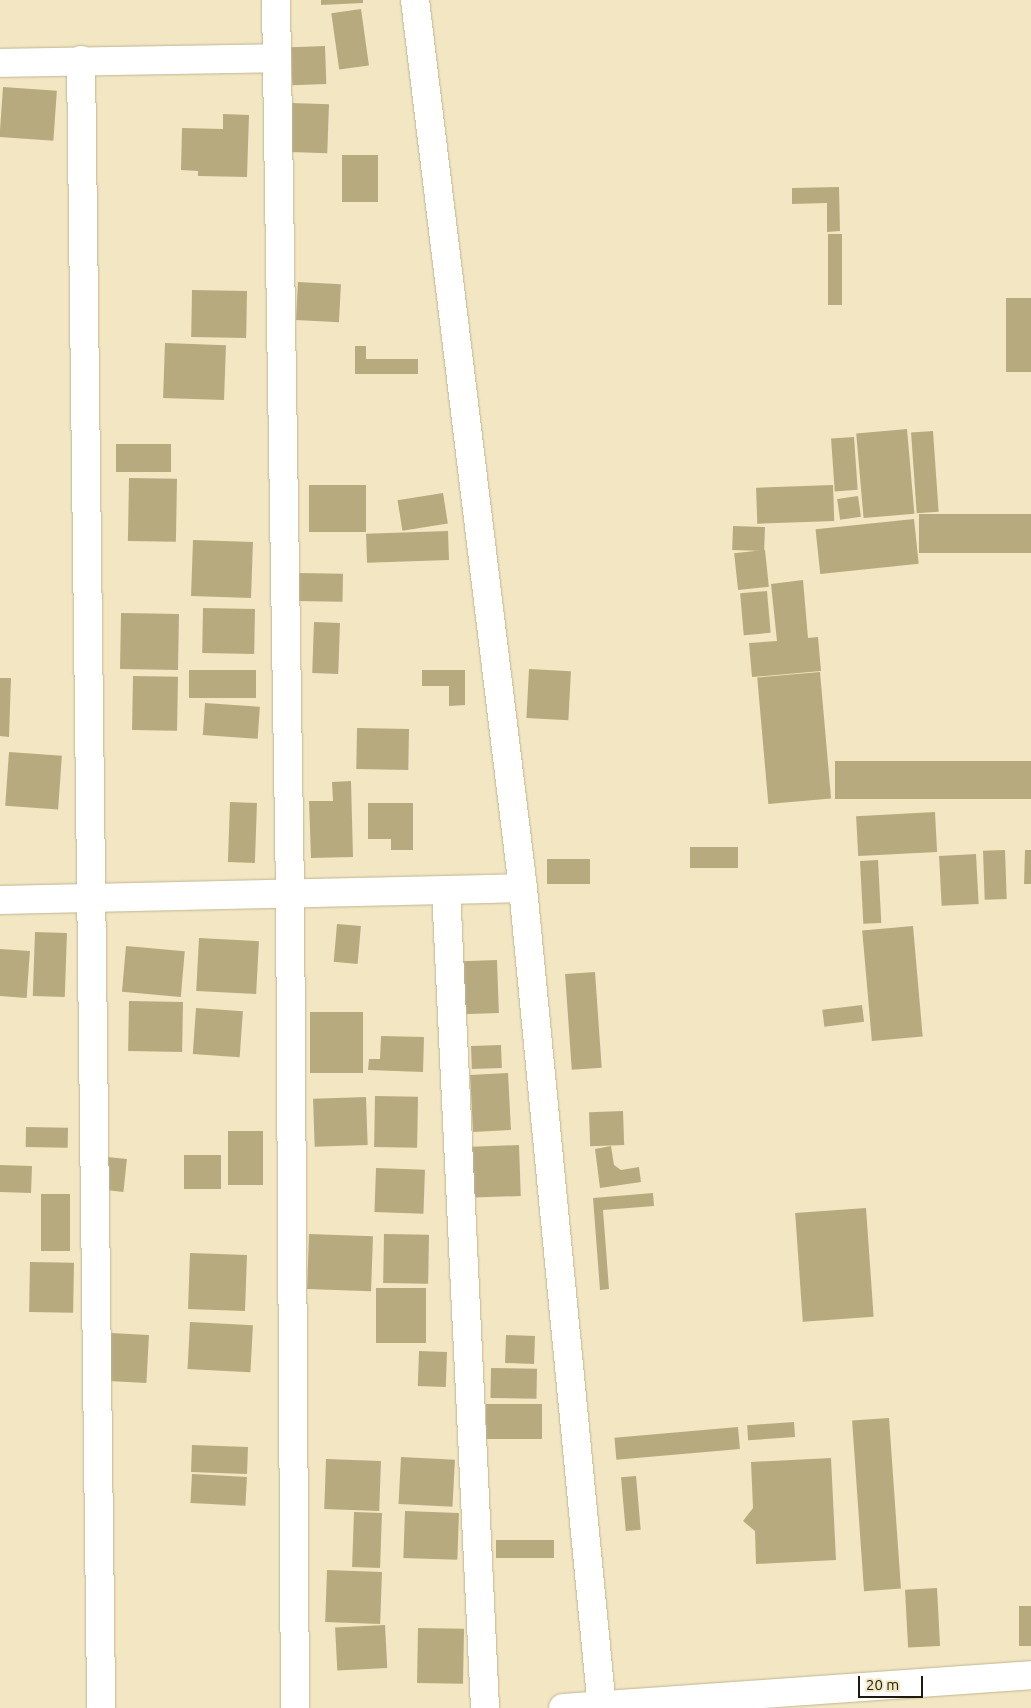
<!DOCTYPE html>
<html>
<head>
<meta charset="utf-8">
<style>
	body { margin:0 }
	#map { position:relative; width:1031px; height:1708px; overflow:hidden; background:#f3e7c3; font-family:Ubuntu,sans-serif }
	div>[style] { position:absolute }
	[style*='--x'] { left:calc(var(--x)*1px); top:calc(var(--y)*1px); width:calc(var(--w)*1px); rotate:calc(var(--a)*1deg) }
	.building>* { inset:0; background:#b8aa7f; transform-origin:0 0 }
	.roads { filter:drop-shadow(0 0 1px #c0b592) drop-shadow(0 0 1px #c0b592) }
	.minor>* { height:28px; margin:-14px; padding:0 14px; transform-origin:14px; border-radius:14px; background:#fff }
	span { translate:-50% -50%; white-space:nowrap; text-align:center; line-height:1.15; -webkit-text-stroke:4px #f3e7c3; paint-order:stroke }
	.scale { position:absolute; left:858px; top:1676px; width:65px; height:22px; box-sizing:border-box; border:2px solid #1e1a0d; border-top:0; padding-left:6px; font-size:15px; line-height:18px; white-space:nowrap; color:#1e1a0d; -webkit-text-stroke:4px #f3e7c3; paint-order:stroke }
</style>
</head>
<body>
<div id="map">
	<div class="building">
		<i style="clip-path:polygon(321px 0,363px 0,363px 3px,321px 5px)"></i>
		<i style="left:361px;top:9px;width:57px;height:30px;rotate:82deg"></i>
		<i style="left:325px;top:46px;width:38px;height:34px;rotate:88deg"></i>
		<i style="left:3px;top:87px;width:54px;height:50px;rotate:4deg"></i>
		<i style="left:292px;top:103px;width:37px;height:49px;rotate:2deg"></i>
		<i style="clip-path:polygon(223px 114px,249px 115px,247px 177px,198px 176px,198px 171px,181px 170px,182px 128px,223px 129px)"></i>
		<i style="left:342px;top:155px;width:36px;height:47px"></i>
		<i style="clip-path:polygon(839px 187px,840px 231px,827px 232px,827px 203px,792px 204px,792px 188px)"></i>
		<i style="left:828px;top:234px;width:14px;height:71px"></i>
		<i style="left:298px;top:282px;width:43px;height:38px;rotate:3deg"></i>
		<i style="left:192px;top:290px;width:55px;height:47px;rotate:1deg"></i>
		<i style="left:1031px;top:298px;width:74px;height:25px;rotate:90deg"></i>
		<i style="left:165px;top:343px;width:61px;height:55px;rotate:2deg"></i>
		<i style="clip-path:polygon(355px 346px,366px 346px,366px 359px,418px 359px,418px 374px,355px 374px)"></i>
		<i style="left:907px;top:429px;width:85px;height:51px;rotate:85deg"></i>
		<i style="left:933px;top:431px;width:81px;height:22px;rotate:86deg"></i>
		<i style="left:854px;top:437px;width:53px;height:23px;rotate:86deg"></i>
		<i style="left:116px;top:444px;width:55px;height:28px"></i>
		<i style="left:129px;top:478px;width:48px;height:63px;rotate:1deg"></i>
		<i style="left:309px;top:485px;width:57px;height:47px"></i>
		<i style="left:833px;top:485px;width:36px;height:77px;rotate:88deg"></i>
		<i style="left:443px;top:493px;width:31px;height:46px;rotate:81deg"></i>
		<i style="left:858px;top:496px;width:21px;height:21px;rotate:82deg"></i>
		<i style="left:1031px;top:514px;width:39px;height:112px;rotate:90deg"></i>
		<i style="left:914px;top:519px;width:45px;height:99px;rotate:84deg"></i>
		<i style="left:733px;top:526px;width:32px;height:24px;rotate:2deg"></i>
		<i style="left:448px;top:531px;width:29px;height:82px;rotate:88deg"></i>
		<i style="left:193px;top:540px;width:60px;height:56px;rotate:2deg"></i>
		<i style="left:765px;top:550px;width:37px;height:31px;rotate:84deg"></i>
		<i style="left:297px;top:573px;width:46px;height:28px;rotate:1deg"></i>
		<i style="clip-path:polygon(803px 580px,808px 638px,818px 637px,821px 671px,752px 677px,749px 643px,777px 641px,771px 584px)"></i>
		<i style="left:767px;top:591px;width:42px;height:27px;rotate:85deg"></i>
		<i style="left:203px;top:608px;width:52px;height:45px;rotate:1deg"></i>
		<i style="left:121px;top:613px;width:58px;height:56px;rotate:1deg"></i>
		<i style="left:314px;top:622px;width:26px;height:51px;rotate:2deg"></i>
		<i style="left:529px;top:669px;width:42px;height:49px;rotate:3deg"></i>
		<i style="left:256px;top:670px;width:28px;height:67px;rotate:90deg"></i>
		<i style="clip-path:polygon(422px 670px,465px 670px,465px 705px,449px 706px,449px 686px,422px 686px)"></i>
		<i style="left:820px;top:672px;width:127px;height:63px;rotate:85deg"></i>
		<i style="left:133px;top:676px;width:45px;height:54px;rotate:1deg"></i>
		<i style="clip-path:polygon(0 678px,11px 678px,9px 737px,0 736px)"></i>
		<i style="left:205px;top:703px;width:55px;height:32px;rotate:4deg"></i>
		<i style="left:357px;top:728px;width:52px;height:41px;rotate:1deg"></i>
		<i style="left:9px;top:752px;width:53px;height:54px;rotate:4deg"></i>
		<i style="left:1031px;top:761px;width:38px;height:196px;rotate:90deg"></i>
		<i style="clip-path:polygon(351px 781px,353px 857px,311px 858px,309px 801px,333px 801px,332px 782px)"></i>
		<i style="left:230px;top:802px;width:27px;height:60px;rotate:2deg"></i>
		<i style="clip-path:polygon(368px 803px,413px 803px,413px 850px,391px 850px,391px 839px,368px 839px)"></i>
		<i style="left:935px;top:812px;width:40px;height:79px;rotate:87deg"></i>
		<i style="left:738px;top:847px;width:21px;height:48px;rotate:90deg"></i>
		<i style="left:1005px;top:850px;width:49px;height:22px;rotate:88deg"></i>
		<i style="clip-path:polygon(1025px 850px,1031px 850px,1031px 884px,1024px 884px)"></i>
		<i style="left:976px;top:854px;width:50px;height:37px;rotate:87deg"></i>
		<i style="left:590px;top:859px;width:25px;height:43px;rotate:90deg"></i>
		<i style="left:878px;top:860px;width:63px;height:18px;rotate:87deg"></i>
		<i style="left:337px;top:924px;width:24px;height:38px;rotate:5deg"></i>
		<i style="left:913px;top:926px;width:111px;height:51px;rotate:85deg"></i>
		<i style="left:35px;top:932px;width:32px;height:64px;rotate:2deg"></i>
		<i style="left:199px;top:938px;width:60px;height:53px;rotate:3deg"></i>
		<i style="left:126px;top:946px;width:59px;height:46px;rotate:5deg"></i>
		<i style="left:0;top:949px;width:30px;height:47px;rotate:4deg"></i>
		<i style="left:497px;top:960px;width:53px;height:36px;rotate:88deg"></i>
		<i style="left:595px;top:972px;width:96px;height:30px;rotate:86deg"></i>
		<i style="left:129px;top:1001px;width:54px;height:50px;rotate:1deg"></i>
		<i style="left:862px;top:1005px;width:17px;height:40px;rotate:83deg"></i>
		<i style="left:196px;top:1008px;width:47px;height:46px;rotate:4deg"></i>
		<i style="left:310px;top:1012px;width:53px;height:61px"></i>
		<i style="clip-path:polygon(381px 1036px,424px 1037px,423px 1072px,368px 1070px,369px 1059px,380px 1059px)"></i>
		<i style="left:501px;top:1045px;width:23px;height:30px;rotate:88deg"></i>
		<i style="left:508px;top:1073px;width:57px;height:38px;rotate:87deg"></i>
		<i style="left:375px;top:1096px;width:43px;height:51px;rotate:1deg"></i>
		<i style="left:366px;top:1097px;width:48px;height:53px;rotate:88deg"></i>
		<i style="left:623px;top:1111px;width:34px;height:34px;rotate:88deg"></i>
		<i style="left:26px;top:1127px;width:42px;height:20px;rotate:1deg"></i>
		<i style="left:228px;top:1131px;width:35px;height:54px"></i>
		<i style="left:519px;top:1145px;width:51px;height:47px;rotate:88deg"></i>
		<i style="clip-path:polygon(611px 1146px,614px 1165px,621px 1170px,639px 1167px,641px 1182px,600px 1188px,595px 1149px)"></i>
		<i style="left:184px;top:1155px;width:37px;height:34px"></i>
		<i style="left:107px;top:1157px;width:20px;height:33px;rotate:6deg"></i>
		<i style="left:0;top:1165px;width:32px;height:27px;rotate:2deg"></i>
		<i style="left:376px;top:1168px;width:49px;height:44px;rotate:2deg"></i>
		<i style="clip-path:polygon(653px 1193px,654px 1206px,603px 1210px,609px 1289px,600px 1290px,593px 1198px)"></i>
		<i style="left:41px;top:1194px;width:29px;height:57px"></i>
		<i style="left:866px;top:1208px;width:109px;height:71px;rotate:86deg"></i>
		<i style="left:309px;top:1234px;width:64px;height:55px;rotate:2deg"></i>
		<i style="left:384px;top:1234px;width:45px;height:49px;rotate:1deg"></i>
		<i style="left:190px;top:1253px;width:57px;height:56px;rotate:2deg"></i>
		<i style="left:30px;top:1262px;width:44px;height:50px;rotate:1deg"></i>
		<i style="left:376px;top:1288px;width:50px;height:55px"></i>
		<i style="left:190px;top:1322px;width:63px;height:47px;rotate:3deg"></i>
		<i style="left:111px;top:1333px;width:38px;height:48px;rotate:3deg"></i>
		<i style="left:506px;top:1335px;width:29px;height:28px;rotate:2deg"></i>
		<i style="left:419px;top:1351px;width:28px;height:35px;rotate:2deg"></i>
		<i style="left:491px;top:1368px;width:46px;height:30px;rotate:1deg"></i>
		<i style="left:486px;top:1404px;width:56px;height:35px"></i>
		<i style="left:889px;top:1418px;width:171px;height:37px;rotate:86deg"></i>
		<i style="left:794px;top:1422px;width:15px;height:47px;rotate:86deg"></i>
		<i style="left:738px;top:1427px;width:22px;height:124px;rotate:85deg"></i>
		<i style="left:192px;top:1445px;width:56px;height:27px;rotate:2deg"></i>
		<i style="left:401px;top:1457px;width:54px;height:47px;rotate:3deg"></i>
		<i style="clip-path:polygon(831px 1458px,836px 1560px,756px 1564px,755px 1531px,743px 1521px,753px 1508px,751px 1462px)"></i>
		<i style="left:326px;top:1459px;width:55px;height:50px;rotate:2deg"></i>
		<i style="left:192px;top:1474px;width:55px;height:29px;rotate:3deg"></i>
		<i style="left:636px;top:1476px;width:54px;height:15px;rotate:85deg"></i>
		<i style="left:405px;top:1511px;width:54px;height:47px;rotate:2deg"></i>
		<i style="left:354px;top:1512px;width:28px;height:55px;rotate:2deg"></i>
		<i style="left:554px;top:1540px;width:18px;height:58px;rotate:90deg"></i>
		<i style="left:327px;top:1570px;width:55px;height:52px;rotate:2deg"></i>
		<i style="left:937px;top:1588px;width:58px;height:32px;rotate:87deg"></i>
		<i style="left:1019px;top:1606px;width:12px;height:40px"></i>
		<i style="left:385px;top:1625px;width:43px;height:50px;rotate:87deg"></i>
		<i style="left:418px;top:1628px;width:46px;height:55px;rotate:1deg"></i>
	</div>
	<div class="roads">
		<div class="minor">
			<i style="--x:276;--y:0;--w:893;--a:89.1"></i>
			<i style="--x:290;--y:893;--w:815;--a:89.65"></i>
			<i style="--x:415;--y:0;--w:895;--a:83.07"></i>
			<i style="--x:523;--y:888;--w:824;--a:84.5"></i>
			<i style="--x:81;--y:60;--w:1648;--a:89.3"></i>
			<i style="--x:0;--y:63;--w:277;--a:-1"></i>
			<i style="--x:446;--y:890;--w:77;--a:-1.5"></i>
			<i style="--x:0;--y:900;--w:446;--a:-1.3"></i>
			<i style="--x:446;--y:890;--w:819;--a:87.27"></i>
			<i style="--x:563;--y:1708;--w:469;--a:-4"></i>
		</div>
	</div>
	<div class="scale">20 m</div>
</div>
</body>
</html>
